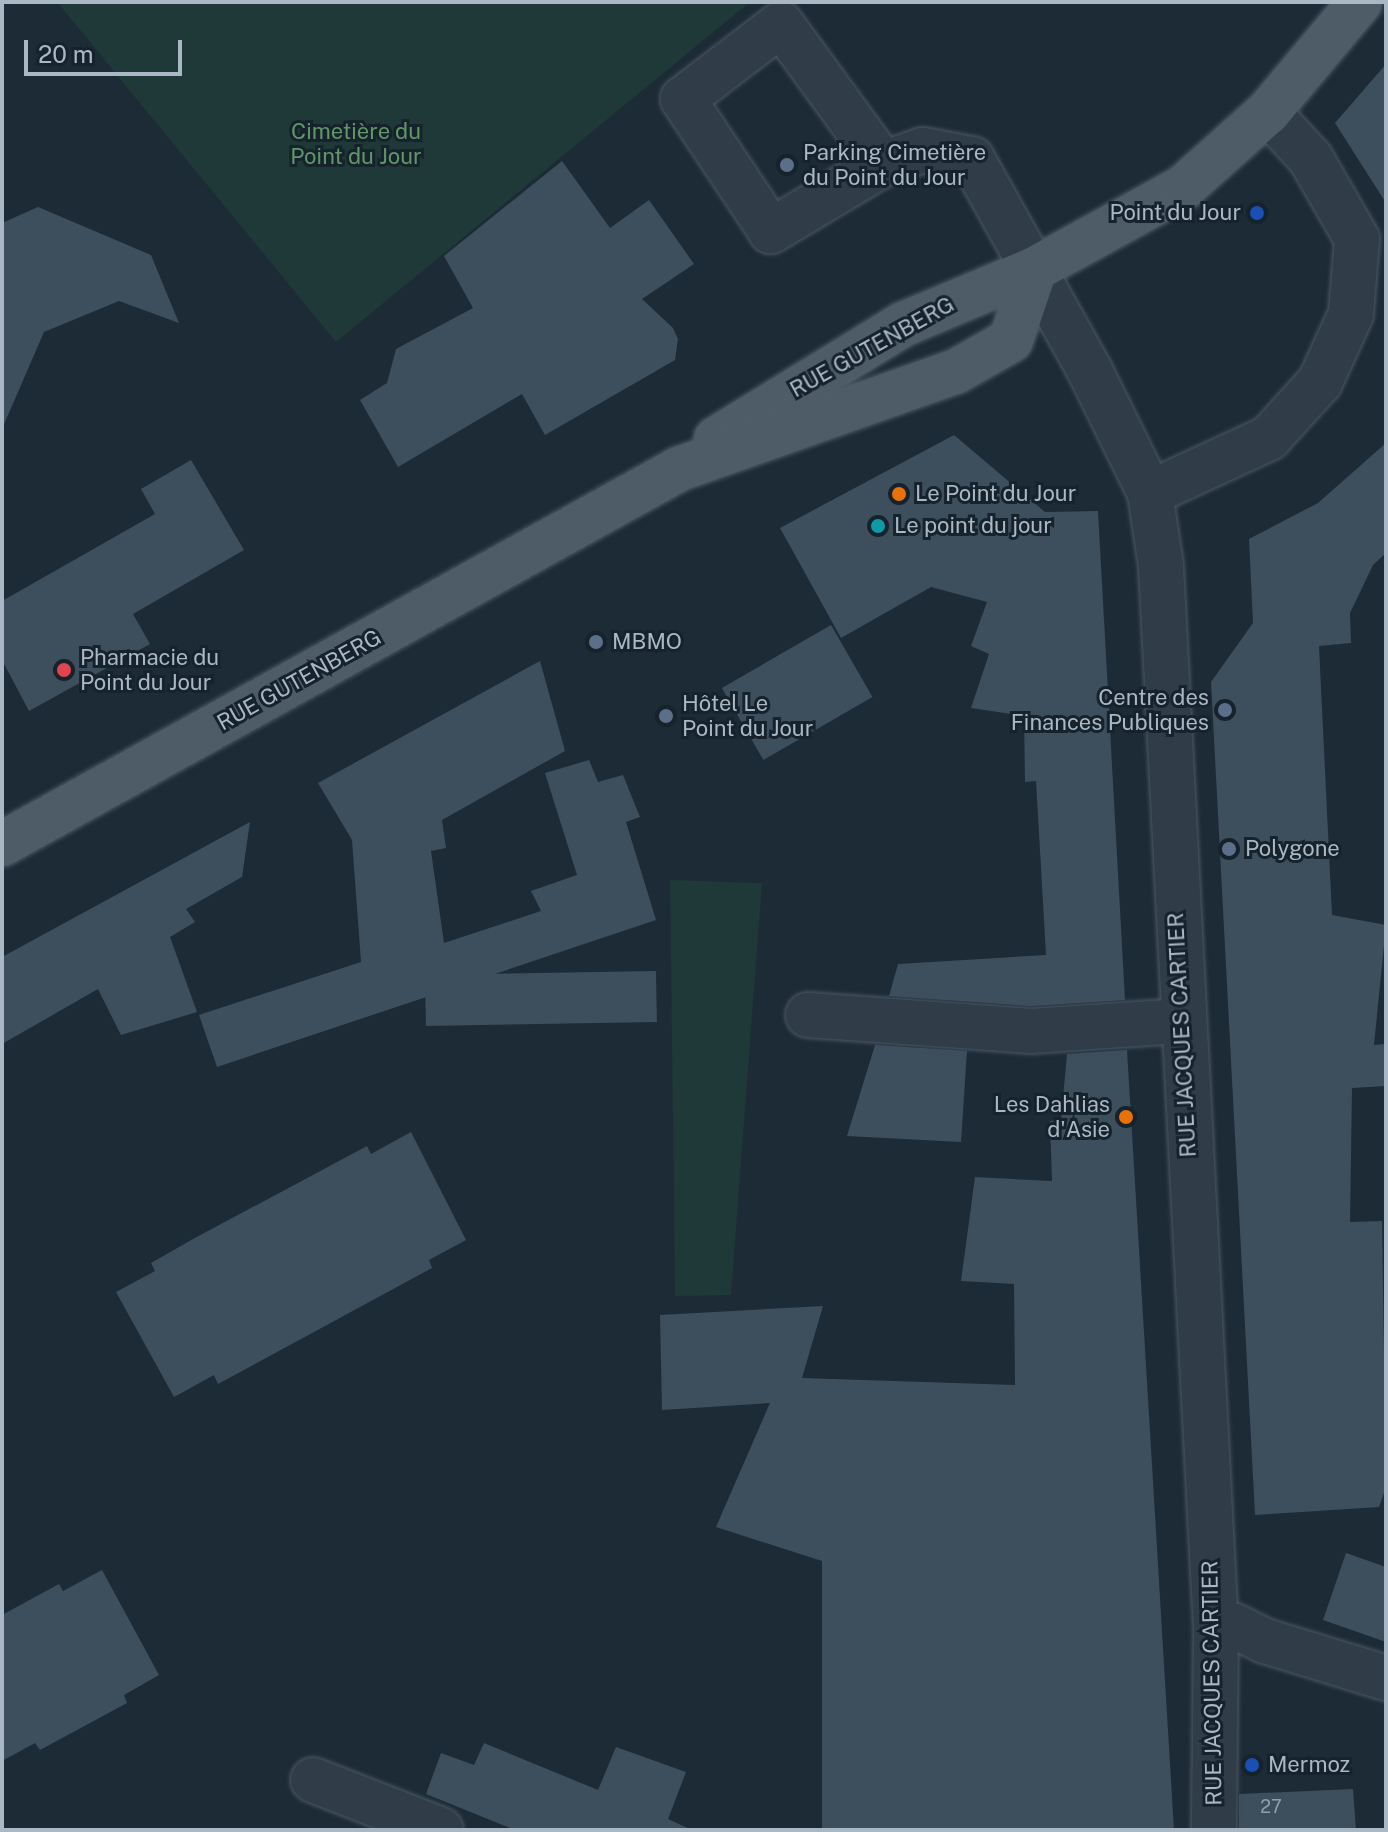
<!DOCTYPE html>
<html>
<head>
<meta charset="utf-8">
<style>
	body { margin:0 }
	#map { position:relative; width:1388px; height:1832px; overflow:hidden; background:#1d2b37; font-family:"Public Sans",sans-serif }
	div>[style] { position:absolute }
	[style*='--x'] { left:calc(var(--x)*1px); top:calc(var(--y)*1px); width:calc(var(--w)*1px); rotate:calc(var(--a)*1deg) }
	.green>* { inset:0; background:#1f3838 }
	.building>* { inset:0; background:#3d4e5d; transform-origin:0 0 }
	.roads { filter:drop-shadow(0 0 2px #4b5863) drop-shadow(0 0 2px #4b5863) }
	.minor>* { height:44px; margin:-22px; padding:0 22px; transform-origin:22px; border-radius:22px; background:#303d48 }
	.major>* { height:44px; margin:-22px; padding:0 22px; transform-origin:22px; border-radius:22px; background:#4e5c68 }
	.dots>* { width:22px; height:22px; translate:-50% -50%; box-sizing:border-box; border:4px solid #16222c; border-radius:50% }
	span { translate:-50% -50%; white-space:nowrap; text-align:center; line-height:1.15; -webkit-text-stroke:6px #16222c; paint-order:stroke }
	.number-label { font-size:18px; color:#8f9eab }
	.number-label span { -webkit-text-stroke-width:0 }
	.park-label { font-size:22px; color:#609766 }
	.poi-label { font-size:22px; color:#aab8c5 }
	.left { translate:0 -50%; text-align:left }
	.right { translate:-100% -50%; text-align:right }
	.street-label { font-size:22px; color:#aab8c5 }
	.frame { position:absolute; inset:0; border:4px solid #aab8c5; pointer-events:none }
	.scale { position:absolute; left:24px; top:40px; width:158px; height:36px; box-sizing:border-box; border:4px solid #aab8c5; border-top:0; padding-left:10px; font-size:24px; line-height:28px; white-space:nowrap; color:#aab8c5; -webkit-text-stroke:6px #16222c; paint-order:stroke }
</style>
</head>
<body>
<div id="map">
	<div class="green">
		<i style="clip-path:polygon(57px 2px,750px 2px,336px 342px)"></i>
		<i style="clip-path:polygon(670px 880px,762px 883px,731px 1295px,675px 1296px)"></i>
	</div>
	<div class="building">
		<i style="clip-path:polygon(1386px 64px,1386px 203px,1335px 123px)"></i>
		<i style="clip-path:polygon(562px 161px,610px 228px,649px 200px,694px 264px,642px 299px,673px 328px,678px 339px,675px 360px,545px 435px,522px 394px,398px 467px,360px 400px,387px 383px,396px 349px,473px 308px,444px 256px)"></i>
		<i style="clip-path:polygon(38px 207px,151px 255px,179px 323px,119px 301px,44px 332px,2px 429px,2px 223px)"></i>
		<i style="clip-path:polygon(954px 435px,1045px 512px,1098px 511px,1125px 1000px,1031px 1006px,889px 996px,898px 964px,1046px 955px,1036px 781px,1025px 782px,1024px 716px,971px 708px,989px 654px,971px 646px,987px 602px,931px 587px,841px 638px,780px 528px)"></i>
		<i style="clip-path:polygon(1386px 443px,1386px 553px,1373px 565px,1350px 613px,1351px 643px,1319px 646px,1332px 915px,1386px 925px,1374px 1045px,1386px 1044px,1386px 1086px,1352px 1088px,1350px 1222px,1382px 1221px,1386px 1487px,1379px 1507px,1255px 1515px,1211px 682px,1253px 623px,1249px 539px,1318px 503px)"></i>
		<i style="clip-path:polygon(191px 460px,244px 550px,133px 614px,150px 644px,29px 711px,2px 660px,2px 601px,155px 514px,141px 489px)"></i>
		<i style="left:831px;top:625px;width:83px;height:126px;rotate:60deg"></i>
		<i style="clip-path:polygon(540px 661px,565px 751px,442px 820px,446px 848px,431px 851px,444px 943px,541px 911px,531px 891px,577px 875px,545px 773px,589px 760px,598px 782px,623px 775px,640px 817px,626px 822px,656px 920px,217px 1067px,199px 1015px,361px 962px,352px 840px,318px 783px)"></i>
		<i style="clip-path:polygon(250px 822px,242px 877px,186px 909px,195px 922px,170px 937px,197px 1012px,121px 1035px,98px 989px,2px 1044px,2px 957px)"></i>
		<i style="left:656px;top:971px;width:51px;height:231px;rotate:89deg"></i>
		<i style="clip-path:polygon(875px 1045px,967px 1051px,961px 1142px,847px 1136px)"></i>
		<i style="clip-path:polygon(1127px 1050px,1174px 1830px,822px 1830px,822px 1561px,716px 1527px,770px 1403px,662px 1410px,660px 1315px,823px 1306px,802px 1378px,1015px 1385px,1014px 1284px,961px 1281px,975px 1177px,1052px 1181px,1050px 1121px,1061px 1120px,1067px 1054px)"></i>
		<i style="clip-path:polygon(411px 1132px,466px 1240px,429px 1260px,432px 1268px,218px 1384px,214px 1375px,174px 1397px,116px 1292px,155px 1271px,151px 1263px,193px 1239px,367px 1146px,371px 1154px)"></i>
		<i style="clip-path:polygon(1346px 1553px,1386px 1567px,1386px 1642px,1323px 1620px)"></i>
		<i style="clip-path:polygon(102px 1570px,159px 1675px,124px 1695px,127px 1703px,40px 1750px,35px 1743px,2px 1761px,2px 1615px,59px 1584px,63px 1591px)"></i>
		<i style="clip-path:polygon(484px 1743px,598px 1790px,616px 1747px,686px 1772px,668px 1819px,692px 1830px,515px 1830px,426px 1794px,441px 1753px,474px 1765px)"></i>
		<i style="clip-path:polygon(1353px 1789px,1356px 1830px,1239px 1830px,1239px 1794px)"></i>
	</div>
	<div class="roads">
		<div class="minor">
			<i style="--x:883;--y:164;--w:131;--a:149.1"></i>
			<i style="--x:771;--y:231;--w:159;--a:-123.7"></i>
			<i style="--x:683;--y:99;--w:123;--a:-37.4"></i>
			<i style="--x:781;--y:24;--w:173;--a:53.9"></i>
			<i style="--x:883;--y:164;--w:42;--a:-19.3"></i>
			<i style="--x:923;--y:150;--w:50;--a:10.4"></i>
			<i style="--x:972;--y:159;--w:243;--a:60.9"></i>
			<i style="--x:1090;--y:371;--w:136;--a:63.8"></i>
			<i style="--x:1150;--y:493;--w:74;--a:81.4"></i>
			<i style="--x:1161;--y:566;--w:1065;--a:87.04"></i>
			<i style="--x:1216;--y:1630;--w:200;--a:90.6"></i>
			<i style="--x:1150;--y:493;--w:131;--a:-24.8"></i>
			<i style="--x:1269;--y:438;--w:76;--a:-47.7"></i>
			<i style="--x:1320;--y:382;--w:75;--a:-65.5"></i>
			<i style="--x:1351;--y:314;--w:75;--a:-85.4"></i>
			<i style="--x:1357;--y:239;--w:92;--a:-119.9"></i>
			<i style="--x:1311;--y:159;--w:64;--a:-132.5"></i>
			<i style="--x:808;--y:1015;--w:224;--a:4.1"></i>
			<i style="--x:1031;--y:1031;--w:149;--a:-3.8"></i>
			<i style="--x:1216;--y:1630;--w:19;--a:-12"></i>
			<i style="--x:1235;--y:1626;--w:34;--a:27"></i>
			<i style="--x:1265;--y:1641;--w:127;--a:17"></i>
			<i style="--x:313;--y:1780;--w:137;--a:21.3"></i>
		</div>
		<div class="major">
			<i style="--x:716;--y:439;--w:220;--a:-31.5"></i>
			<i style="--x:904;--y:324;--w:142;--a:-22.8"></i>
			<i style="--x:1035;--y:269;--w:170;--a:-28.8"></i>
			<i style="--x:1184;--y:187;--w:113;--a:-41.8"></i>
			<i style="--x:1268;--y:112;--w:143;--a:-50.1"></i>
			<i style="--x:2;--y:844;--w:774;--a:-28.98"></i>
			<i style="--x:679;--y:469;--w:293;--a:-19.4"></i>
			<i style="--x:955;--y:372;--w:64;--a:-29.7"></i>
			<i style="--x:1011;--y:340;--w:75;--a:-71.3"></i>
		</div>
	</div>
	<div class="dots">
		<i style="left:787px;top:165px;background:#5c6f8a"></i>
		<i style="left:1257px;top:213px;background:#1a4fb4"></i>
		<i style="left:899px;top:494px;background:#e8710a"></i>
		<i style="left:878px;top:526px;background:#0f9aa8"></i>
		<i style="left:596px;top:642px;background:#5c6f8a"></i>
		<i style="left:64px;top:670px;background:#e0444e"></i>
		<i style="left:1225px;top:710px;background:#5c6f8a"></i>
		<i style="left:666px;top:716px;background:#5c6f8a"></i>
		<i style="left:1229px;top:849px;background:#5c6f8a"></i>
		<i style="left:1126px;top:1117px;background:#e8710a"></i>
		<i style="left:1252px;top:1765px;background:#1a4fb4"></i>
	</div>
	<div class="number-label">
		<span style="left:1271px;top:1807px">27</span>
	</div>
	<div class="park-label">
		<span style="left:356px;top:144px">Cimetière du<br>Point du Jour</span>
	</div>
	<div class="poi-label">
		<span class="left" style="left:803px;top:165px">Parking Cimetière<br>du Point du Jour</span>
		<span class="right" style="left:1241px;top:213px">Point du Jour</span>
		<span class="left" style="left:915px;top:494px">Le Point du Jour</span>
		<span class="left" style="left:894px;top:526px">Le point du jour</span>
		<span class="left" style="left:612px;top:642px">MBMO</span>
		<span class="left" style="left:80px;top:670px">Pharmacie du<br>Point du Jour</span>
		<span class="right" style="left:1209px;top:710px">Centre des<br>Finances Publiques</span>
		<span class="left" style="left:682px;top:716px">Hôtel Le<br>Point du Jour</span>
		<span class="left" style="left:1245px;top:849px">Polygone</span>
		<span class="right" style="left:1110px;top:1117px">Les Dahlias<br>d'Asie</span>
		<span class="left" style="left:1268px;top:1765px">Mermoz</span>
	</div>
	<div class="street-label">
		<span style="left:872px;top:347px;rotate:-29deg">RUE GUTENBERG</span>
		<span style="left:299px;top:680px;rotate:-29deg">RUE GUTENBERG</span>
		<span style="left:1182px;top:1035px;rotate:-93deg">RUE JACQUES CARTIER</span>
		<span style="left:1212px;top:1683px;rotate:-91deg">RUE JACQUES CARTIER</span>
	</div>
	<div class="frame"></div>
	<div class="scale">20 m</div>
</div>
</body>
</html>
